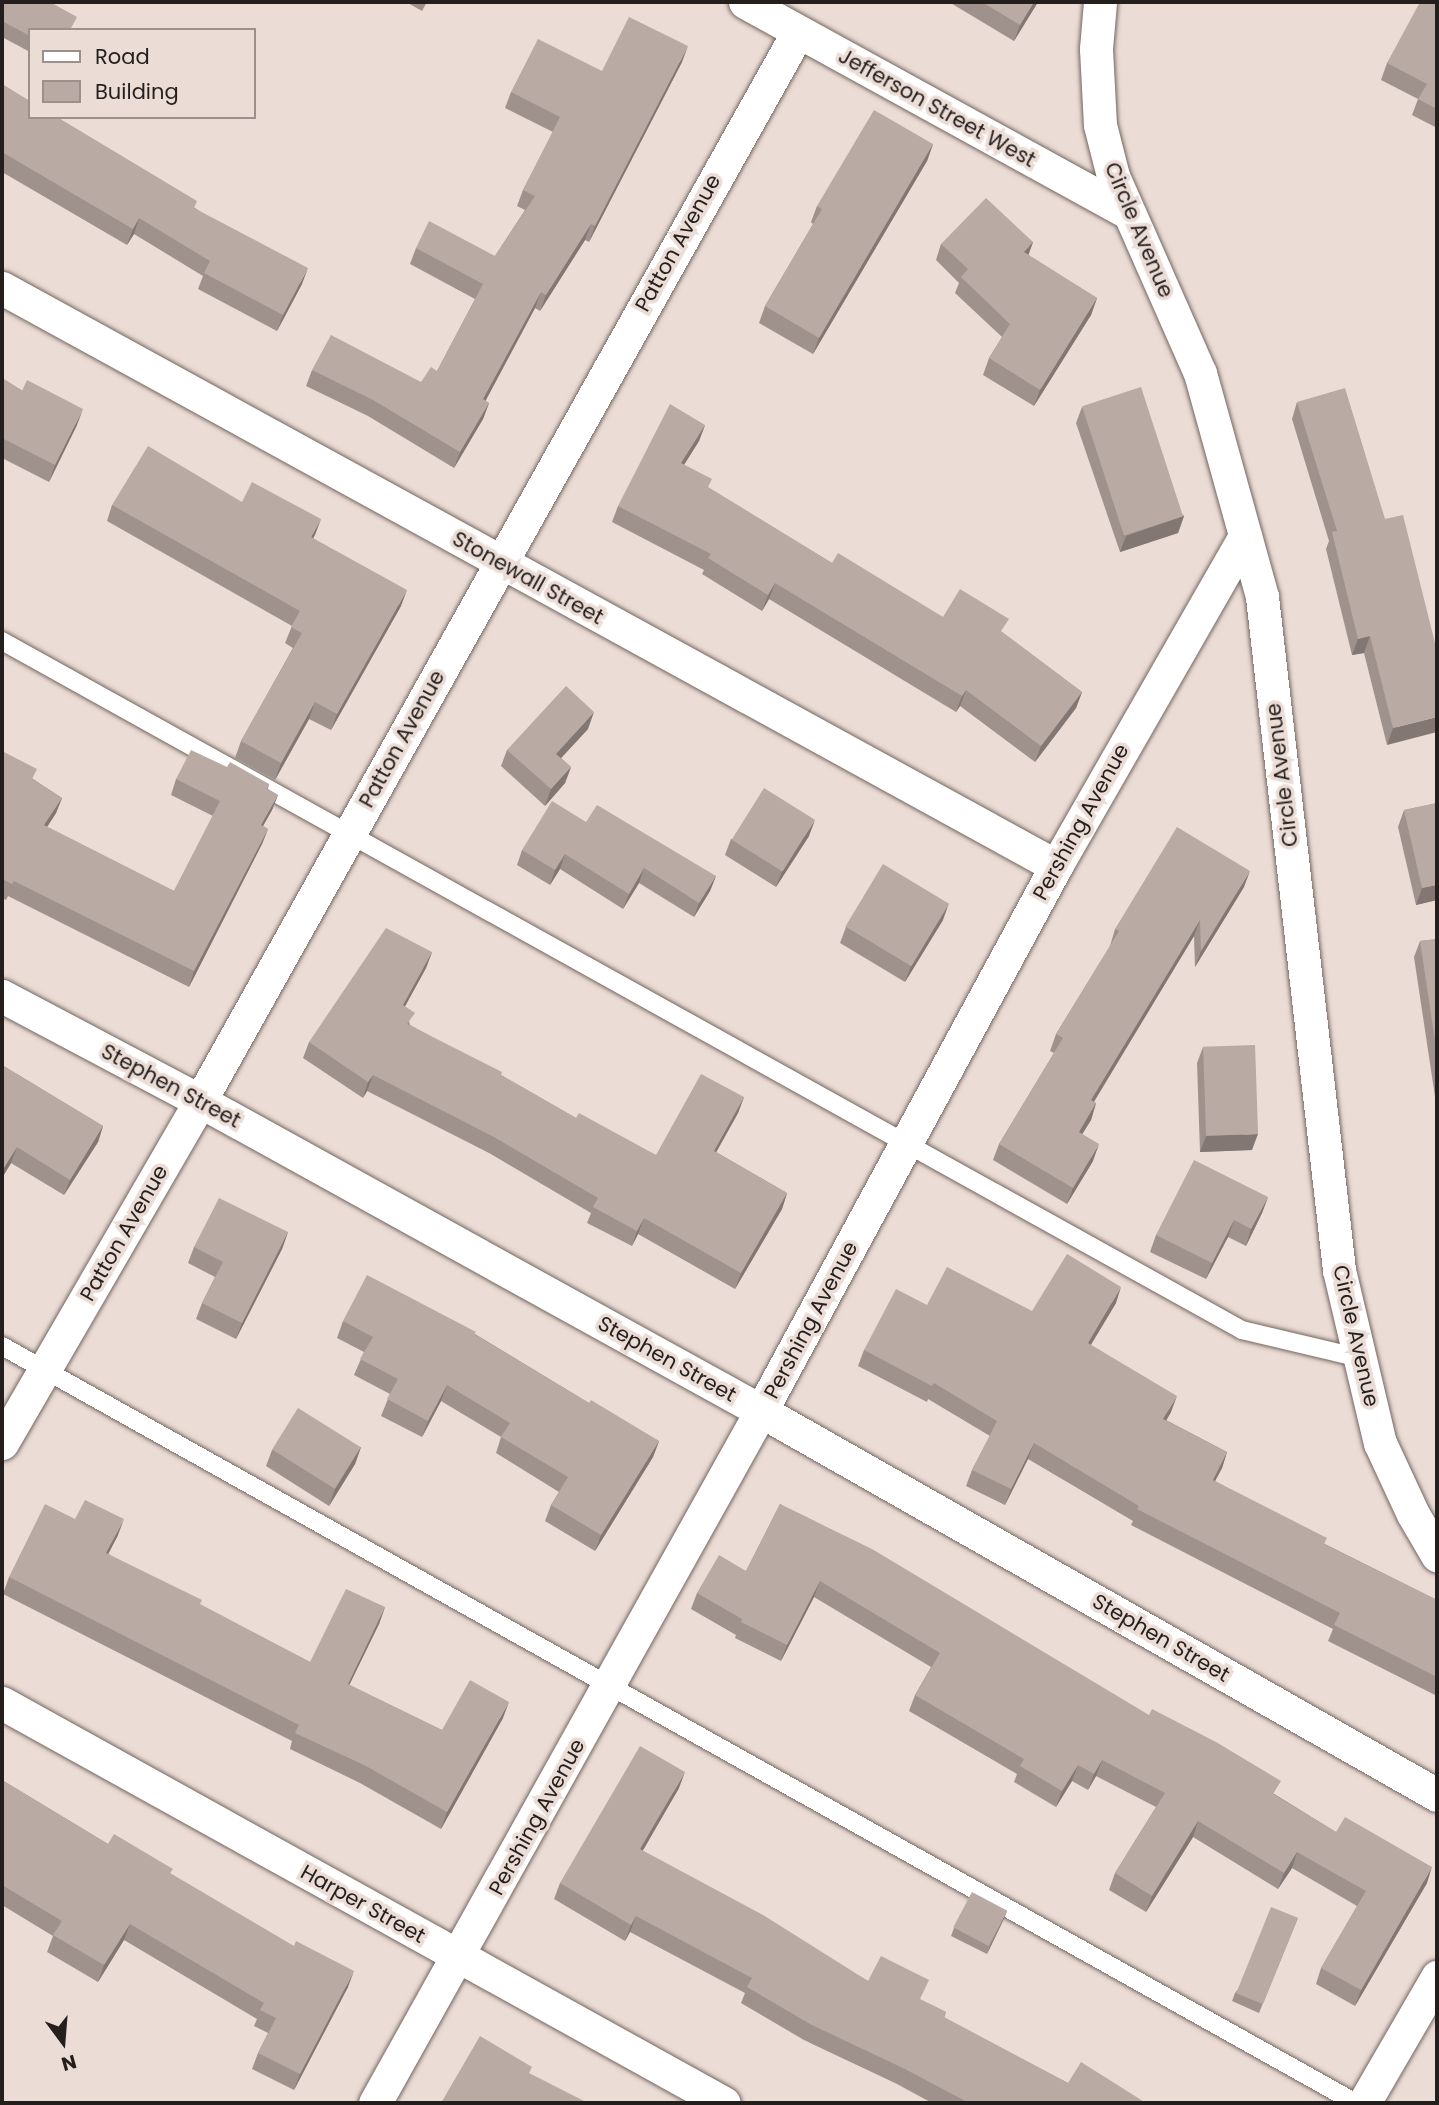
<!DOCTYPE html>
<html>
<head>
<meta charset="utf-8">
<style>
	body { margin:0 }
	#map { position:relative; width:1439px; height:2105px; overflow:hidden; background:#ebdcd5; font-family:Poppins,sans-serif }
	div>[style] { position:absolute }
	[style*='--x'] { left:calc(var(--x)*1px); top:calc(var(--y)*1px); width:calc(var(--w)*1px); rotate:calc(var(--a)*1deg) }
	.roads { filter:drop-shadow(0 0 2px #736660) drop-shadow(0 0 2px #736660) }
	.lane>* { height:18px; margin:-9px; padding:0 9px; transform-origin:9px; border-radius:9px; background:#fff }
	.street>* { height:33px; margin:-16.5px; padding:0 16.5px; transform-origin:16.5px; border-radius:16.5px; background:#fff }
	.wall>* { inset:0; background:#9f928d }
	.shaded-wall>* { inset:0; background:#827773 }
	.building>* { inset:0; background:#b9aaa4; transform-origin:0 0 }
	span { translate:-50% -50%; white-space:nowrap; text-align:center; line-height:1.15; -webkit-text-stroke:7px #ebdcd5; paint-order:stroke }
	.street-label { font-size:21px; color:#241f1d }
	.frame { position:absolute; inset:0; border:4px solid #241f1d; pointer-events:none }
	.legend { position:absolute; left:28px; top:28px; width:228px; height:91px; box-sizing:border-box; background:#ebdcd5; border:2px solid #9b908b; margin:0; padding:9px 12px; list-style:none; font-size:21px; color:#241f1d }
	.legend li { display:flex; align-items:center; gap:14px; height:35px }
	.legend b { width:35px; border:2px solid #9b908b }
	.north { position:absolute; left:28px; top:2007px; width:70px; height:70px; -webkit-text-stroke:5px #ebdcd5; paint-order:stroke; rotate:164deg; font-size:19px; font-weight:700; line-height:28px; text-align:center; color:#241f1d }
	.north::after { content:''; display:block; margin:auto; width:24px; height:32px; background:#241f1d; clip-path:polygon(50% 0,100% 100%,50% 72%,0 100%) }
</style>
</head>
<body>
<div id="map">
	<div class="roads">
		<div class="lane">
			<i style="--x:2;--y:641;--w:1419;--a:29.06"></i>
			<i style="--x:1242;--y:1330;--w:121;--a:13.3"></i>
			<i style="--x:2;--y:1346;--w:1551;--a:29.21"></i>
		</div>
		<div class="street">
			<i style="--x:745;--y:2;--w:438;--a:28.8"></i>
			<i style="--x:1100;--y:2;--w:47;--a:94.9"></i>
			<i style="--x:1096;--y:49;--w:76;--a:87"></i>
			<i style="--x:1100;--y:125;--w:53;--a:75.7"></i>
			<i style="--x:1113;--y:176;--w:215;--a:66.2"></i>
			<i style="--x:1200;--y:373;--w:232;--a:74.5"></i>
			<i style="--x:1262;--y:597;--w:677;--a:83.47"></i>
			<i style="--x:1339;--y:1270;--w:178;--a:76.7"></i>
			<i style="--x:1380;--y:1443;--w:78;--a:65.1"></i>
			<i style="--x:1413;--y:1514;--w:48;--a:59.7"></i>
			<i style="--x:2;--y:288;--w:1202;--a:28.74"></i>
			<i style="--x:2;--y:996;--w:224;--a:27.9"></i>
			<i style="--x:200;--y:1101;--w:641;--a:28.92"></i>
			<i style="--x:761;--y:1411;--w:777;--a:29.6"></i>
			<i style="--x:2;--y:1443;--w:395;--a:-59.9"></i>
			<i style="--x:200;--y:1101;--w:1225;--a:-60.78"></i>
			<i style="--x:2;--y:1703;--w:825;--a:28.99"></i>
			<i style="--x:375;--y:2103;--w:792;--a:-60.85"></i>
			<i style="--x:761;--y:1411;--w:620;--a:-61.57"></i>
			<i style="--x:1056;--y:866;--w:380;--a:-60.2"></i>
			<i style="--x:1364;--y:2103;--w:146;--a:-59.9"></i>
		</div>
	</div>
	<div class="wall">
		<i style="clip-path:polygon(2px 2px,30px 30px,30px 52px,2px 37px)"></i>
		<i style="clip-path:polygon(406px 2px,427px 2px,422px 11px)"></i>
		<i style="clip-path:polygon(949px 2px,1038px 2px,1014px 41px)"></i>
		<i style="clip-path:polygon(1437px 2px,1437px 128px,1412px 115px,1418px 99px,1381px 80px,1387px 63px)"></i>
		<i style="clip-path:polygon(682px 62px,589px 242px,585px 240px,540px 311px,535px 308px,485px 401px,489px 403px,483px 419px,454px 468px,368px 416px,306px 386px,312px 370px,421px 382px,437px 371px,475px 299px,410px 264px,416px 248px,495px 256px,525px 210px,517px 206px,523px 190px,553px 132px,505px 108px,511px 92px,602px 71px)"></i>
		<i style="clip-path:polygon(2px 84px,195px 208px,302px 284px,277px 331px,198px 289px,203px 276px,134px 234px,127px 245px,2px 172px)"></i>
		<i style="clip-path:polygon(933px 144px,927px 161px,813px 354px,759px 323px,765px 306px,813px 224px,811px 222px,817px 206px)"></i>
		<i style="clip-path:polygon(1033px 242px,1028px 255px,1097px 298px,1091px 315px,1034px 406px,983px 375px,989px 358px,1002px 337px,955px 293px,959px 283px,936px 260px,941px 244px)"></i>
		<i style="clip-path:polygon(2px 378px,77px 425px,49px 482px,2px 458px)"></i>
		<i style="clip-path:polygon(1297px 402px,1385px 519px,1437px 651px,1387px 745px,1364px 653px,1352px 655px,1326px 549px,1329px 541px,1292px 419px)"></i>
		<i style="clip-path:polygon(1082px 407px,1184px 516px,1178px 533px,1120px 552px,1076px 423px)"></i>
		<i style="clip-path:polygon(705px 425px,699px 441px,684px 465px,709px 488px,832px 563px,943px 617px,1003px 633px,1082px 692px,1076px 708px,1035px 762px,960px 706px,956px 712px,769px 599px,762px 611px,702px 574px,704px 570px,612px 522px,618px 506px)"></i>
		<i style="clip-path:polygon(242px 502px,313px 538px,401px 606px,331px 730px,309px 719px,275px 780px,235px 758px,241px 741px,293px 648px,285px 643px,292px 626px,107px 521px,112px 505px)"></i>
		<i style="clip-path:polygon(588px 729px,561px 758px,571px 767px,565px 783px,545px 806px,501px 766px,507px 750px)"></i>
		<i style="clip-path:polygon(2px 751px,33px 779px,62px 798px,56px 813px,47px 827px,174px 891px,213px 816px,171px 795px,176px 779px,227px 767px,269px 784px,268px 789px,278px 795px,272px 810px,263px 826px,268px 829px,262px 844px,189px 987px,8px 896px,6px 900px,2px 898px)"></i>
		<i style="clip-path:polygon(1437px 803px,1437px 900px,1416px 905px,1398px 827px,1404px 810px)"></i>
		<i style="clip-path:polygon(586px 822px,716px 876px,710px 891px,694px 917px,639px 883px,623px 909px,560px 869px,550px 885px,517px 865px,522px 850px)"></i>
		<i style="clip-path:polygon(809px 836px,776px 887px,725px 855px,731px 839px)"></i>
		<i style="clip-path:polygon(1244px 887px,1195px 967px,1194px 936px,1094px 1102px,1096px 1103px,1091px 1120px,1082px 1134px,1093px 1161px,1067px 1204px,993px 1160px,999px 1144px,1054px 1053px,1050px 1051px,1056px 1034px,1110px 946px,1115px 929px)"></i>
		<i style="clip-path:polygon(943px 920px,905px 982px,840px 943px,846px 927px)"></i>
		<i style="clip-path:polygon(1437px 939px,1437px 1110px,1414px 957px,1420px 941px)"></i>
		<i style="clip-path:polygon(432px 952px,426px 968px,405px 1006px,410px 1025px,501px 1075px,576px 1118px,656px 1155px,744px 1097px,738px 1113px,716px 1152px,787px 1193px,782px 1209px,735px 1289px,638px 1234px,632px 1246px,587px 1223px,591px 1213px,489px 1153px,367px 1091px,363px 1098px,303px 1058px,309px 1042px)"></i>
		<i style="clip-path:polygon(1203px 1047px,1252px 1150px,1200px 1152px,1197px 1063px)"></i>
		<i style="clip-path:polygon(2px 1065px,103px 1126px,98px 1142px,64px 1195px,11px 1163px,2px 1178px)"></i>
		<i style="clip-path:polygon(1268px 1197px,1262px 1213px,1246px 1246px,1228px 1237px,1206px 1279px,1150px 1252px,1156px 1235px)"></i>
		<i style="clip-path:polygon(288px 1232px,282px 1249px,236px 1339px,196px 1319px,202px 1303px,215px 1277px,188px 1263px,194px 1247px)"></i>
		<i style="clip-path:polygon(1116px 1303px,1091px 1345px,1171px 1412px,1166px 1420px,1227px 1452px,1222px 1468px,1215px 1481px,1325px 1544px,1437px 1600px,1437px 1696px,1328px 1641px,1333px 1629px,1131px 1525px,1133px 1521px,1028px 1459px,1005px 1505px,966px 1486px,972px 1470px,990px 1436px,928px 1399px,927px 1402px,858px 1366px,864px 1350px,927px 1305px,1032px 1311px)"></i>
		<i style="clip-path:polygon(343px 1321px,475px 1334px,589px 1403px,659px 1441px,653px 1457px,595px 1551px,545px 1521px,551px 1505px,559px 1492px,496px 1453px,501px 1437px,441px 1401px,422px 1437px,381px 1416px,390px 1394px,354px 1375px,364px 1352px,337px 1338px)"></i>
		<i style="clip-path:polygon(361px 1447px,355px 1464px,329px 1506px,266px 1466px,272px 1450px)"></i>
		<i style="clip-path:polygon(780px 1504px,1276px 1795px,1336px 1832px,1427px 1883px,1355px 2006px,1316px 1984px,1321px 1968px,1357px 1906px,1292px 1868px,1278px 1889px,1193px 1837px,1146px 1912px,1109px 1890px,1115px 1873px,1156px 1807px,1096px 1776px,1088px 1790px,1072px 1781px,1056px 1807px,1014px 1782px,1017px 1774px,909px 1711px,915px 1695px,931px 1667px,814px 1597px,781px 1661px,735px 1638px,736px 1635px,691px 1609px,697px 1593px,746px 1571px)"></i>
		<i style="clip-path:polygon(75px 1519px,118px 1535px,108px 1554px,200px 1605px,310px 1662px,385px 1607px,379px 1624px,349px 1685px,442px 1730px,503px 1718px,441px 1829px,360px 1783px,290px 1749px,292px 1741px,3px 1594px,9px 1577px)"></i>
		<i style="clip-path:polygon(2px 1780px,108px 1844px,171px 1874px,348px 1987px,294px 2090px,252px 2069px,258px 2053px,268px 2033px,254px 2026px,257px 2019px,124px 1940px,98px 1982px,47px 1952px,53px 1936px,2px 1905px)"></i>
		<i style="clip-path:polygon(679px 1788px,642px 1851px,868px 1981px,921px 2000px,946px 2012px,944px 2018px,1068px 2083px,1146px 2103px,932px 2103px,897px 2084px,804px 2040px,741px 2003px,745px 1993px,630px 1932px,625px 1941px,554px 1899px,560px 1883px)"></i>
		<i style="clip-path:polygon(1007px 1911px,987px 1954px,951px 1936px,954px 1928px)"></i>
		<i style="clip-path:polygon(1298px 1918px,1259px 2013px,1232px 2001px,1235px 1993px)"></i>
	</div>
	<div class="shaded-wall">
		<i style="clip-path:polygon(1034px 2px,1038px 2px,1014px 41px,1020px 25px)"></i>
		<i style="clip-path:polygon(688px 46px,682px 62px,589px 242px,595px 226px)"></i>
		<i style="clip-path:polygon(933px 144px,927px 161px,813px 354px,819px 338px)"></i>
		<i style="clip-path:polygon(139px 218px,134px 234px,127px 245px,133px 229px)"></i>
		<i style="clip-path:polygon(591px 224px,585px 240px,540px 311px,546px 295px)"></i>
		<i style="clip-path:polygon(1033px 242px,1027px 259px,1024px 252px)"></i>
		<i style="clip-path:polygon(308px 268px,302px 284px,277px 331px,283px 315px)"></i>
		<i style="clip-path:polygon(541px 292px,535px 308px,478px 415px,483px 399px)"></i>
		<i style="clip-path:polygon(1097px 298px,1091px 315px,1034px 406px,1040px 390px)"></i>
		<i style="clip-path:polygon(489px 403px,483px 419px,454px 468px,460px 452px)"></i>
		<i style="clip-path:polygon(83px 409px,77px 425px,49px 482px,55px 465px)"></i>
		<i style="clip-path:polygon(705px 425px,699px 441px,675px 479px,681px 463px)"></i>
		<i style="clip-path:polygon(1184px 516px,1178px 533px,1120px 552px,1126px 536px)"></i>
		<i style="clip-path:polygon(321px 519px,315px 535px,305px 553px,311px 537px)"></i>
		<i style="clip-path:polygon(775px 583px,769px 599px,762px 611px,768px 595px)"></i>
		<i style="clip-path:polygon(407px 590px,401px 606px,331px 730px,337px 714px)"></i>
		<i style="clip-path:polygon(1370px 636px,1364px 653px,1352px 655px,1358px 639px)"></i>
		<i style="clip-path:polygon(966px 690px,960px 706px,956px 712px,962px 696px)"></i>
		<i style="clip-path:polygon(1082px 692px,1076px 708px,1035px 762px,1041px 746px)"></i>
		<i style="clip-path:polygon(315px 702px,309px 719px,275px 780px,281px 763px)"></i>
		<i style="clip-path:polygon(594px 712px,588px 729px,550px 770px,556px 754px)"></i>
		<i style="clip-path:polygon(1437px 717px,1437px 732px,1387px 745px,1393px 728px)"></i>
		<i style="clip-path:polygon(571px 767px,565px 783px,545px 806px,551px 789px)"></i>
		<i style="clip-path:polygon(278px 795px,272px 810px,255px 840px,261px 825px)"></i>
		<i style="clip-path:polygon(62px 798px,56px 813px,38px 841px,44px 825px)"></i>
		<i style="clip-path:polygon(815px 820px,809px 836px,776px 887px,782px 871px)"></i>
		<i style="clip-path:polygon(268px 829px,262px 844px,189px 987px,194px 971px)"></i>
		<i style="clip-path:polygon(565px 854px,560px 869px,550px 885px,555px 870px)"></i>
		<i style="clip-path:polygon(644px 868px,639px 883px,623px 909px,629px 894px)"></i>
		<i style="clip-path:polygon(1250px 871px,1244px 887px,1195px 967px,1201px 951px)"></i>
		<i style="clip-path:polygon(716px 876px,710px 891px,694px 917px,699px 903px)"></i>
		<i style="clip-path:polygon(1437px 885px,1437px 900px,1416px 905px,1422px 888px)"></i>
		<i style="clip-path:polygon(949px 903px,943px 920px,905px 982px,911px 966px)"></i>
		<i style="clip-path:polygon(1200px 920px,1194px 936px,1085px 1116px,1091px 1100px)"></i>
		<i style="clip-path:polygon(432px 952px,426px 968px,397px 1021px,403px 1005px)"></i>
		<i style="clip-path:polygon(373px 1075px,367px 1091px,363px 1098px,368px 1082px)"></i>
		<i style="clip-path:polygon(744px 1097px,738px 1113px,708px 1167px,714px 1151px)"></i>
		<i style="clip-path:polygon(1096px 1103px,1091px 1120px,1073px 1149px,1079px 1132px)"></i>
		<i style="clip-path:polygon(103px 1126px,98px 1142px,64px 1195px,70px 1180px)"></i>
		<i style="clip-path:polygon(1258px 1134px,1252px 1150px,1200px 1152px,1206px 1136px)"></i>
		<i style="clip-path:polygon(1099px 1144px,1093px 1161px,1067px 1204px,1073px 1188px)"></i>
		<i style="clip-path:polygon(17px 1147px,11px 1163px,2px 1178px,2px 1171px)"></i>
		<i style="clip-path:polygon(787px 1193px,782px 1209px,735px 1289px,741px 1273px)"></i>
		<i style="clip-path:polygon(1268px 1197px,1262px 1213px,1246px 1246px,1251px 1229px)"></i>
		<i style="clip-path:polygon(644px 1218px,638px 1234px,632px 1246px,637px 1231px)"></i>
		<i style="clip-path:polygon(1234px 1220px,1228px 1237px,1206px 1279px,1212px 1263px)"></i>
		<i style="clip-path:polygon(288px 1232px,282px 1249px,236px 1339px,242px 1323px)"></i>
		<i style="clip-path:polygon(1121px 1287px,1116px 1303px,1082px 1359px,1088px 1343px)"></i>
		<i style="clip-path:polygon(447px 1385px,441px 1401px,422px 1437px,428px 1421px)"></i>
		<i style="clip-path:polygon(1177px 1396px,1171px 1412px,1158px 1435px,1163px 1419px)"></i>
		<i style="clip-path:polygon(659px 1441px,653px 1457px,595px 1551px,601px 1535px)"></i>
		<i style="clip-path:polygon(1034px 1443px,1028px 1459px,1005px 1505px,1011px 1489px)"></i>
		<i style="clip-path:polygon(361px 1447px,355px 1464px,329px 1506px,335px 1489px)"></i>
		<i style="clip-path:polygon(1227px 1452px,1222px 1468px,1207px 1496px,1213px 1480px)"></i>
		<i style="clip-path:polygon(124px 1519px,118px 1535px,100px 1570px,106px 1553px)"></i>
		<i style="clip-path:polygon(820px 1581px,814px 1597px,781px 1661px,787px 1645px)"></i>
		<i style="clip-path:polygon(385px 1607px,379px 1624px,342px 1700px,348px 1684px)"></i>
		<i style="clip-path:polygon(509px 1702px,503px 1718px,441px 1829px,447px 1812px)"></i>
		<i style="clip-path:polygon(1102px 1760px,1096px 1776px,1088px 1790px,1094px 1774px)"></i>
		<i style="clip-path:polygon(1078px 1765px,1072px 1781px,1056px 1807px,1062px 1791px)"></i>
		<i style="clip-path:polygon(685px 1772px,679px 1788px,634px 1866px,640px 1849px)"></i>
		<i style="clip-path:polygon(1198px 1821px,1193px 1837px,1146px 1912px,1152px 1896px)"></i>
		<i style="clip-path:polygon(1297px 1852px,1292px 1868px,1278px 1889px,1284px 1873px)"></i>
		<i style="clip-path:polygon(1432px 1867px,1427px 1883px,1355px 2006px,1361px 1990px)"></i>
		<i style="clip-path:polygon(1007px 1911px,1004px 1919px,987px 1954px,990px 1946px)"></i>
		<i style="clip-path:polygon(636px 1916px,630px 1932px,625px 1941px,631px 1925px)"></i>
		<i style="clip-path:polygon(130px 1924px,124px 1940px,98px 1982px,104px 1965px)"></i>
		<i style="clip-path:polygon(354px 1971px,348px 1987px,294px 2090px,300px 2074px)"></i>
	</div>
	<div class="building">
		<i style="clip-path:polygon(2px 2px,50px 2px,77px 17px,70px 30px,30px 30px,30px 36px,2px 21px)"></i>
		<i style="clip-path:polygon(982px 2px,1034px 2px,1020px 25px)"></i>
		<i style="clip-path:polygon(1420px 2px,1437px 2px,1437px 109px,1418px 99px,1427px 84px,1387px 63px)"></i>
		<i style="clip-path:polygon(629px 17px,688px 46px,595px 226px,591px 224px,546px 295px,541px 292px,483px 399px,489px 403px,460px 452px,373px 400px,312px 370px,331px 335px,421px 382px,431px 367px,437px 371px,483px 284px,416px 248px,429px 221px,495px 256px,535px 196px,523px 190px,560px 117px,511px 92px,538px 39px,602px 71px)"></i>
		<i style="clip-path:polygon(2px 84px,30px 101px,30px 117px,57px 117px,197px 201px,194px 208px,308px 268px,283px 315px,204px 273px,210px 261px,139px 218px,133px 229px,2px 152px)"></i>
		<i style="clip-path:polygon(874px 110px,933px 144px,819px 338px,765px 306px,822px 209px,817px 206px)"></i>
		<i style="clip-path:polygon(986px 198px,1033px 242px,1024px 252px,1097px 298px,1040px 390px,989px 358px,1010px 324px,961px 277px,968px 269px,941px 244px)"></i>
		<i style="clip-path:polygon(2px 378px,22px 391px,27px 380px,83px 409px,55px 465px,2px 438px)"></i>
		<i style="left:1141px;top:387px;width:136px;height:62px;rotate:72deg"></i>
		<i style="clip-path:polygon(1345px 388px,1385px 519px,1403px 515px,1437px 651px,1437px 717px,1393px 728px,1370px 636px,1358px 639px,1332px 532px,1337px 531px,1297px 402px)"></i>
		<i style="clip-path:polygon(670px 404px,705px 425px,681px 463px,712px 479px,708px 487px,832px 563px,838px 553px,943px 617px,960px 589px,1009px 619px,1001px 631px,1082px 692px,1041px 746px,966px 690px,962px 696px,775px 583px,768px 595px,708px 558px,711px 554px,618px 506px)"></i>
		<i style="clip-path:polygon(148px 446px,242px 502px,252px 482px,321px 519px,311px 537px,407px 590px,337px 714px,315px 702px,281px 763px,241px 741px,302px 633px,291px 627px,300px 611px,112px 505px)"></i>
		<i style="clip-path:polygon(566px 686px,594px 712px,556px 754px,571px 767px,551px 789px,507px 750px)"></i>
		<i style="clip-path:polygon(191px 750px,227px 767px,230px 762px,269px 784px,267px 789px,278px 795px,261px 825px,268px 829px,194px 971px,14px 881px,12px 884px,2px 879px,2px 751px,37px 769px,32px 779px,62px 798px,44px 825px,174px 891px,220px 801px,176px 779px)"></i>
		<i style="left:764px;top:788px;width:60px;height:61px;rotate:32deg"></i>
		<i style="clip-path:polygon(552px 801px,586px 822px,597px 805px,716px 876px,699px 903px,644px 868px,629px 894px,565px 854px,555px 870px,522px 850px)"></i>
		<i style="clip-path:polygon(1437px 803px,1437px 885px,1422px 888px,1404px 810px)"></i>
		<i style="clip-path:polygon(1177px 827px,1250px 871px,1201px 951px,1200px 920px,1091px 1100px,1096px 1103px,1079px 1132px,1099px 1144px,1073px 1188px,999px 1144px,1063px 1038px,1056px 1034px,1119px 931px,1115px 929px)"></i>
		<i style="left:883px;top:864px;width:77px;height:73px;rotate:31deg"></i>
		<i style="clip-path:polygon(386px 928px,432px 952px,403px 1005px,415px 1013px,407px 1024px,502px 1072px,501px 1075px,576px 1118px,579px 1113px,656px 1155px,701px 1074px,744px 1097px,714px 1151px,787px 1193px,741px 1273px,644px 1218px,637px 1231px,593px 1207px,598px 1198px,494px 1137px,373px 1075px,368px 1082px,309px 1042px)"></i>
		<i style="clip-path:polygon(1437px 939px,1437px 1054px,1420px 941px)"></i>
		<i style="left:1255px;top:1045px;width:89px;height:52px;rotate:88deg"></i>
		<i style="clip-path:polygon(2px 1065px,103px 1126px,70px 1180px,17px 1147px,2px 1171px)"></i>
		<i style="clip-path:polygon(1194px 1160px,1268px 1197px,1251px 1229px,1234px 1220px,1212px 1263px,1156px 1235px)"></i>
		<i style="clip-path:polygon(219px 1198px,288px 1232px,242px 1323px,202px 1303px,223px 1262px,194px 1247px)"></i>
		<i style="clip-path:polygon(1067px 1254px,1121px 1287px,1088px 1343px,1177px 1396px,1163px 1419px,1227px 1452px,1213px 1480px,1327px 1538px,1324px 1544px,1437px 1600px,1437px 1677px,1334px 1625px,1340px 1613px,1137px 1509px,1139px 1506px,1034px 1443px,1011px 1489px,972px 1470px,997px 1421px,934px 1383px,932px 1386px,864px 1350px,896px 1289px,927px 1305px,947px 1267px,1032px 1311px)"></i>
		<i style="clip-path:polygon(367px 1275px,476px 1332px,474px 1334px,589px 1403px,591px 1400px,659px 1441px,601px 1535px,551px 1505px,568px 1477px,501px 1437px,510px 1423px,447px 1385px,428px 1421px,387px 1399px,398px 1379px,360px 1359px,373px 1337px,343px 1321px)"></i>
		<i style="left:298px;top:1408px;width:74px;height:49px;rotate:32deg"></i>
		<i style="clip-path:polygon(85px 1500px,124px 1519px,106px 1553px,202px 1600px,200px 1604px,310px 1662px,346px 1589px,385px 1607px,348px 1684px,442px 1730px,470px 1680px,509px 1702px,447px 1812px,366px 1766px,295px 1733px,299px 1725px,9px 1577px,45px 1504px,75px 1519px)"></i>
		<i style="clip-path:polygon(780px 1504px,872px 1549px,1149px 1715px,1152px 1709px,1216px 1742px,1281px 1781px,1273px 1794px,1336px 1832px,1345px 1817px,1432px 1867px,1361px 1990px,1321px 1968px,1366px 1891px,1297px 1852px,1284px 1873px,1198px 1821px,1152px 1896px,1115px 1873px,1165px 1793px,1102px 1760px,1094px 1774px,1078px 1765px,1062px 1791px,1020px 1766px,1024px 1759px,915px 1695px,940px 1653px,820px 1581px,787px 1645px,741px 1622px,742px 1619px,697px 1593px,719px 1555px,746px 1571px)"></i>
		<i style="clip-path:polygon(640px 1746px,685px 1772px,640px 1849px,763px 1915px,868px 1981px,881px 1956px,929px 1980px,920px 1999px,946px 2012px,944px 2017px,1068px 2083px,1081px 2062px,1146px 2103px,969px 2103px,903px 2068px,810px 2024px,747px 1987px,752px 1978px,636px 1916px,631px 1925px,560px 1883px)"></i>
		<i style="clip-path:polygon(2px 1780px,108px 1844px,114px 1834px,173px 1869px,170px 1873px,294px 1946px,296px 1941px,354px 1971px,300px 2074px,258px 2053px,276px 2018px,260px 2010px,264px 2003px,130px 1924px,104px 1965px,53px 1935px,62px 1921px,2px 1885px)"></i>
		<i style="left:972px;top:1892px;width:40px;height:40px;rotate:28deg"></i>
		<i style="left:1271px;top:1907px;width:29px;height:93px;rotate:22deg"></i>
		<i style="clip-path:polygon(480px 2036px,532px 2067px,529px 2073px,588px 2103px,441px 2103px)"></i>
	</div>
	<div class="street-label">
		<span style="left:937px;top:108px;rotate:29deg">Jefferson Street West</span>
		<span style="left:1139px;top:230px;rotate:67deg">Circle Avenue</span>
		<span style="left:678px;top:243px;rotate:-61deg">Patton Avenue</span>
		<span style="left:528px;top:578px;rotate:29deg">Stonewall Street</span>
		<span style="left:402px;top:739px;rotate:-61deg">Patton Avenue</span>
		<span style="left:1282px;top:775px;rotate:-97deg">Circle Avenue</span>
		<span style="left:1081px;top:822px;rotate:-61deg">Pershing Avenue</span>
		<span style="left:171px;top:1086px;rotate:28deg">Stephen Street</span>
		<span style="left:124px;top:1233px;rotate:-60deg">Patton Avenue</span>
		<span style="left:811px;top:1320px;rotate:-62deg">Pershing Avenue</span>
		<span style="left:1356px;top:1336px;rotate:77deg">Circle Avenue</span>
		<span style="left:667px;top:1359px;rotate:29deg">Stephen Street</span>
		<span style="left:1161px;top:1638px;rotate:30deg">Stephen Street</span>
		<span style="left:537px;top:1817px;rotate:-61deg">Pershing Avenue</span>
		<span style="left:363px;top:1904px;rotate:29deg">Harper Street</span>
	</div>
	<div class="frame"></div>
	<ul class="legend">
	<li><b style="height:9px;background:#fff"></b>Road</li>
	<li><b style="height:19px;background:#b9aaa4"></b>Building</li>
	</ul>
	<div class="north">N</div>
</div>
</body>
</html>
